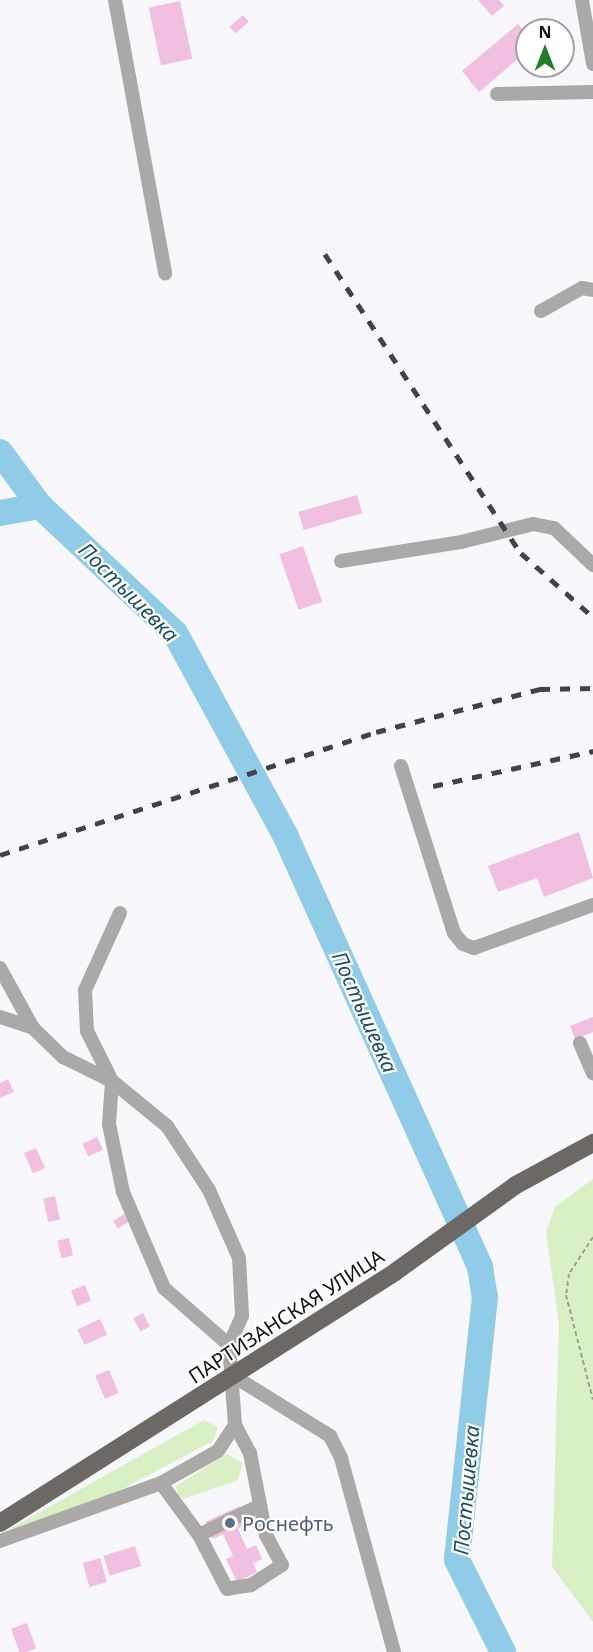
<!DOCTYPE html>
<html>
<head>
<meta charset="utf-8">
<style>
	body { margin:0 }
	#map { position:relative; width:593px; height:1652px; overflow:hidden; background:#f8f7fc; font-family:"Noto Sans",sans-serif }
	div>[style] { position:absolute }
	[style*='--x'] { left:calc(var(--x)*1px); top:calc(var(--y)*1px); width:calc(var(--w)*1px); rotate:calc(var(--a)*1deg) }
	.green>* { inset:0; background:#d8f0c4 }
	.river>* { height:26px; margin:-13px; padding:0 13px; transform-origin:13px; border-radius:13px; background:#90cbe7 }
	.building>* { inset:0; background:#f1bfe0; transform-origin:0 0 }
	.path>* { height:2px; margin-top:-1px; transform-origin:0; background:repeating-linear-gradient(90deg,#9c9b9e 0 4.5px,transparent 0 7.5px) }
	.minor>* { height:14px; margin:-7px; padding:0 7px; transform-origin:7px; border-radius:7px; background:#aba8a8 }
	.major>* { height:18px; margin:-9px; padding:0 9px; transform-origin:9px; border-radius:9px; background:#6c6866 }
	.rail>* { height:4.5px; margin-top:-2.25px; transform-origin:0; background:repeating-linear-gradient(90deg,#434244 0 10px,transparent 0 20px) }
	.dots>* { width:16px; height:16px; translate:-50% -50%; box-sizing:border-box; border:3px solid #fff; border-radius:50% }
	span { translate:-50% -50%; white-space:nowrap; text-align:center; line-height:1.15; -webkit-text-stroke:4.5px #fff; paint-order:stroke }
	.street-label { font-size:20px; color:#131214 }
	.service-label { font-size:20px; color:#4e5e75 }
	.left { translate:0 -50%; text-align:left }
	.water-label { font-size:21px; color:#1e4e61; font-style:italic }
	.north { position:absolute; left:515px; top:18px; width:60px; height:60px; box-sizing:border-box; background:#fff; border:2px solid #a1a0a1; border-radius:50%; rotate:0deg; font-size:16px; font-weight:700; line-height:24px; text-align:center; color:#131214 }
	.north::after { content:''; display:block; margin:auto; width:21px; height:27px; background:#247d2d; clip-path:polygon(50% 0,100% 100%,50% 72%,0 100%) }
</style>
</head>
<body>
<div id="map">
	<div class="green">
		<i style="clip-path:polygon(593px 1179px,593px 1622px,552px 1567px,559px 1324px,546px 1232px,555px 1207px)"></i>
		<i style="clip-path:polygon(204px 1420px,218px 1427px,213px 1441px,113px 1494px,6px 1531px)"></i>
		<i style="clip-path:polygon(227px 1454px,243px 1463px,238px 1480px,183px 1499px,179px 1496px,176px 1486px)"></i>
	</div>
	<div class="river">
		<i style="--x:0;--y:452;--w:67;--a:53.5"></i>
		<i style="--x:40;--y:506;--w:185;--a:43.3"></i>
		<i style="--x:175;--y:633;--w:232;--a:61.4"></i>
		<i style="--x:286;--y:837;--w:472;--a:65.7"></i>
		<i style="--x:480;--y:1267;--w:30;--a:81"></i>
		<i style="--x:485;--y:1297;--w:264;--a:96.1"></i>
		<i style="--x:457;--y:1560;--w:103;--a:63.4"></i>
		<i style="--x:0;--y:513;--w:41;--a:-9.9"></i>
	</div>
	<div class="building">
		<i style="clip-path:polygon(478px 0,499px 0,504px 6px,492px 16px)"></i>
		<i style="left:180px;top:1px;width:59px;height:32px;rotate:78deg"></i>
		<i style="left:243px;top:15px;width:9px;height:18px;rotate:49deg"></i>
		<i style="clip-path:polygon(518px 24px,527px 34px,527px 51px,479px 92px,462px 71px)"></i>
		<i style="left:357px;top:495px;width:19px;height:61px;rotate:74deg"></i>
		<i style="left:303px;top:546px;width:59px;height:25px;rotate:71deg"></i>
		<i style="clip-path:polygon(579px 832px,593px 878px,544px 897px,537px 878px,498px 892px,488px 866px)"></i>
		<i style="clip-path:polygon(593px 1017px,593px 1032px,575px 1039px,570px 1026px)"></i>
		<i style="clip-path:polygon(8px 1079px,14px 1092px,0 1098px,0 1083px)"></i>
		<i style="left:97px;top:1137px;width:14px;height:16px;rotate:65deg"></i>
		<i style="left:36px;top:1148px;width:22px;height:13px;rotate:66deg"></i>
		<i style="left:55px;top:1196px;width:24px;height:12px;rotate:78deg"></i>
		<i style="left:124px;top:1214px;width:9px;height:13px;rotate:58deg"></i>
		<i style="left:69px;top:1238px;width:18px;height:12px;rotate:77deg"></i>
		<i style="left:85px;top:1285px;width:17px;height:15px;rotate:69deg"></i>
		<i style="left:143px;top:1313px;width:15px;height:11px;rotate:62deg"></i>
		<i style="left:100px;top:1319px;width:17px;height:25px;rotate:65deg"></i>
		<i style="left:109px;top:1370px;width:25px;height:15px;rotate:67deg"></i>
		<i style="clip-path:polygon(240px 1506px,248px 1523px,238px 1529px,247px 1549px,256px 1545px,262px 1559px,253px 1563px,257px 1572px,237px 1582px,226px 1559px,233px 1556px,223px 1534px,213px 1539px,205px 1522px)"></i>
		<i style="left:135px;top:1546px;width:21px;height:33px;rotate:73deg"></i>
		<i style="left:100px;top:1558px;width:25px;height:18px;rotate:74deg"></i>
		<i style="left:27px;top:1623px;width:27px;height:17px;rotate:70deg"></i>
	</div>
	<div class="path">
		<i style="--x:593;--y:1237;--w:44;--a:123"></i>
		<i style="--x:569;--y:1274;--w:21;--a:98"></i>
		<i style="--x:566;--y:1295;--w:108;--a:75.6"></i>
	</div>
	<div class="minor">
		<i style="--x:115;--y:0;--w:278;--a:79.6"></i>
		<i style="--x:582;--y:0;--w:65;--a:80.2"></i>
		<i style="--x:497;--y:94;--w:96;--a:-1.2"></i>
		<i style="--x:541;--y:311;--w:47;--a:-29.3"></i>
		<i style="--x:582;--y:288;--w:11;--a:10"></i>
		<i style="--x:341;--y:561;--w:121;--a:-9"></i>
		<i style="--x:461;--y:542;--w:74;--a:-14"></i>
		<i style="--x:533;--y:524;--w:21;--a:11"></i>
		<i style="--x:554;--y:528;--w:54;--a:43.5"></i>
		<i style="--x:401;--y:766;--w:175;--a:72.4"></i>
		<i style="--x:454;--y:933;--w:14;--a:51"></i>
		<i style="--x:463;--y:944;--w:12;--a:20"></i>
		<i style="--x:474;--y:948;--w:127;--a:-19.9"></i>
		<i style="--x:120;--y:913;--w:85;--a:114.4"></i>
		<i style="--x:85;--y:990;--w:41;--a:87.2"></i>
		<i style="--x:87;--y:1031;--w:56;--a:63.4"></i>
		<i style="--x:112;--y:1081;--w:43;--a:94"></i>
		<i style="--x:109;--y:1124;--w:69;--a:78.4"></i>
		<i style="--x:123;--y:1192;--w:104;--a:66.9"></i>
		<i style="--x:164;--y:1288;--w:86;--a:41.2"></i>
		<i style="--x:229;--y:1345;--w:80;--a:85.7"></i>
		<i style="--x:235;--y:1425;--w:32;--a:62"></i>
		<i style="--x:250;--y:1453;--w:84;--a:79"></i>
		<i style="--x:266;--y:1535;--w:34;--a:62"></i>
		<i style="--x:282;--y:1565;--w:37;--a:147"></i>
		<i style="--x:251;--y:1585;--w:24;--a:171"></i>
		<i style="--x:227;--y:1589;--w:61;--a:-117.4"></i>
		<i style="--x:199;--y:1535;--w:64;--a:-126.2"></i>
		<i style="--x:161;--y:1483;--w:65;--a:-29.3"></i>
		<i style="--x:218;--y:1451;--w:31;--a:-57"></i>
		<i style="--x:0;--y:968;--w:68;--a:61.2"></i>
		<i style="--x:0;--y:1017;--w:35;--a:18"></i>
		<i style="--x:33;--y:1028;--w:42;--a:44"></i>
		<i style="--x:63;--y:1057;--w:55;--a:26.1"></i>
		<i style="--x:112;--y:1081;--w:71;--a:39.3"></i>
		<i style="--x:167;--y:1126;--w:77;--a:56.7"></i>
		<i style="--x:209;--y:1190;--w:74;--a:66.2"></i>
		<i style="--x:239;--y:1258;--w:58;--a:87"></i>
		<i style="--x:242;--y:1316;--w:32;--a:114"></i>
		<i style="--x:580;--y:1043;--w:33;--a:67"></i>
		<i style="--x:235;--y:1377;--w:112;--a:31.8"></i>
		<i style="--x:330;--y:1436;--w:25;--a:63"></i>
		<i style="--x:341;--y:1458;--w:201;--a:74.7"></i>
		<i style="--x:199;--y:1535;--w:64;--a:-25.8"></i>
		<i style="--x:0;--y:1541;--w:171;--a:-19.8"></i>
	</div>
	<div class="major">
		<i style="--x:0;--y:1523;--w:468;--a:-32.4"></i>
		<i style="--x:395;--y:1272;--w:149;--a:-35.7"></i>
		<i style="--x:516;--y:1185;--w:88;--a:-28.6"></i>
	</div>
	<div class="rail">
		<i style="--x:325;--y:254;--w:358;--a:56.8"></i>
		<i style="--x:521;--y:553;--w:96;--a:41.6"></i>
		<i style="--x:433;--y:786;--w:164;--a:-12.3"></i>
		<i style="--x:0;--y:855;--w:396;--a:-18.1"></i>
		<i style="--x:376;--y:732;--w:170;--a:-14.7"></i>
		<i style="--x:540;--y:689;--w:53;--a:-1.1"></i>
	</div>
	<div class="dots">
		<i style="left:230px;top:1523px;background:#5c6f8a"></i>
	</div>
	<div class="street-label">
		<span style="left:286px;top:1316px;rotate:-33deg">ПАРТИЗАНСКАЯ УЛИЦА</span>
	</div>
	<div class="service-label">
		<span class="left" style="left:242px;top:1523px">Роснефть</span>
	</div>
	<div class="water-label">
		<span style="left:129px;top:592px;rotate:45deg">Постышевка</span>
		<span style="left:365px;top:1012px;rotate:66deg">Постышевка</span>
		<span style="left:466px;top:1490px;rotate:-85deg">Постышевка</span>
	</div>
	<div class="north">N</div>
</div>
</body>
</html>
